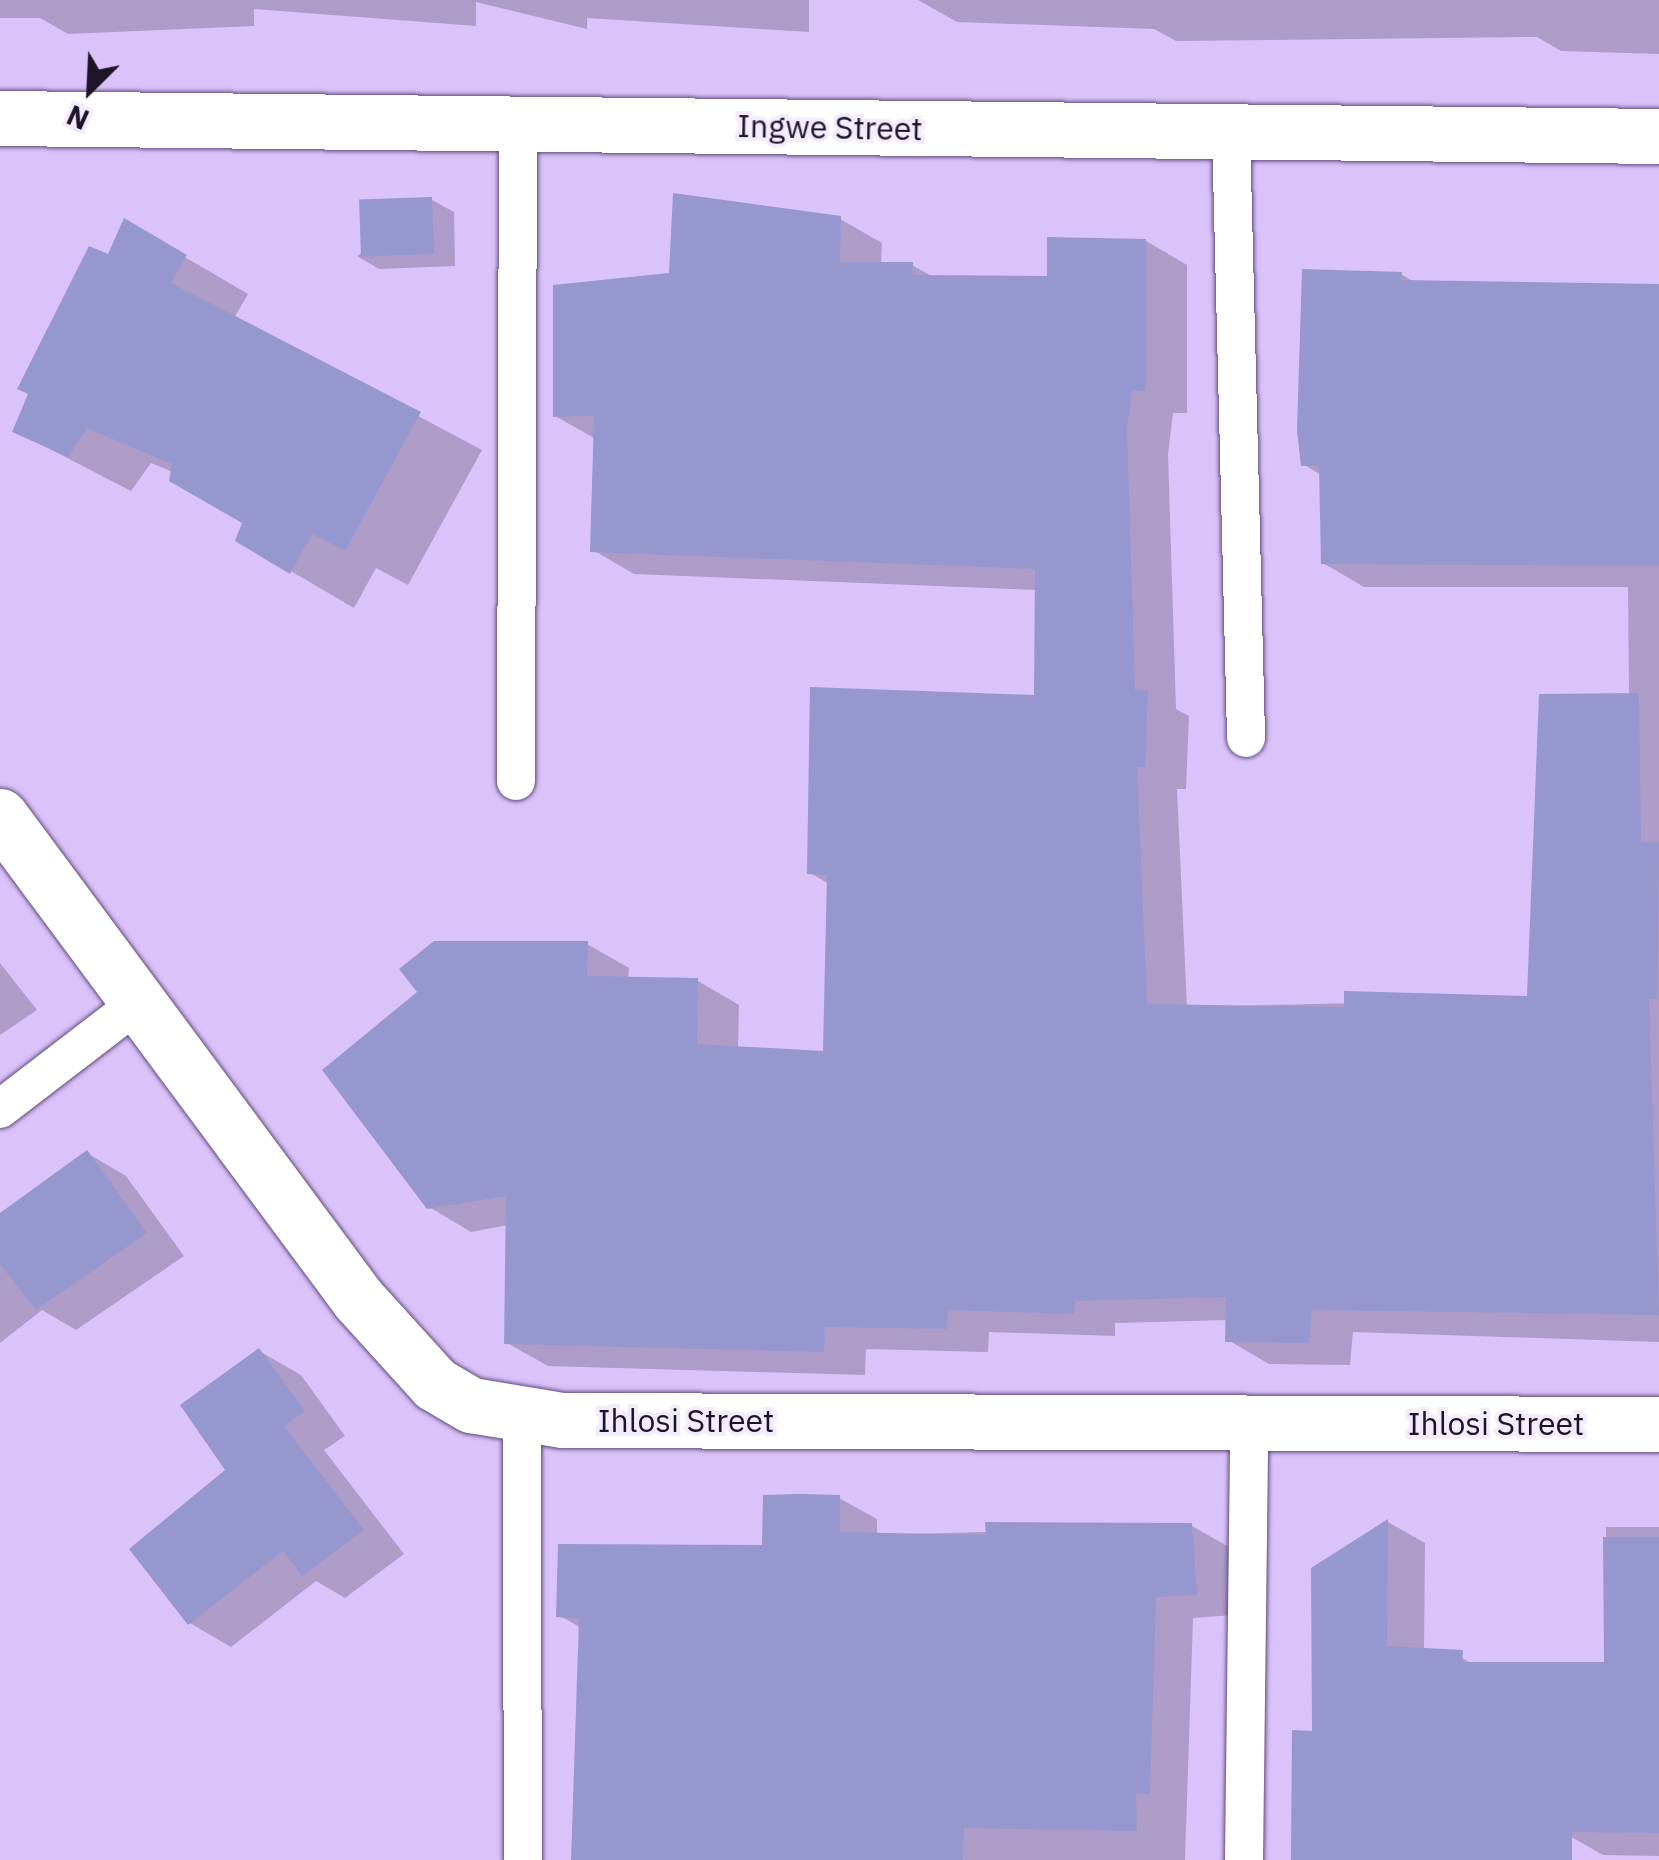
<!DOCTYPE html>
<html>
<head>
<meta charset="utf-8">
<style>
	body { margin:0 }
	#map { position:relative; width:1659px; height:1860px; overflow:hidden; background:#d9c3fa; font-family:"IBM Plex Sans",sans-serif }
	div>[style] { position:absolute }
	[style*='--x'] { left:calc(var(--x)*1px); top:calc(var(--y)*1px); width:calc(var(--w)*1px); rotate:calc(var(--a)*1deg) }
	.shadow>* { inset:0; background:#0003 }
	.building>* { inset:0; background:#9697ce; transform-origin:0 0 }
	.roads { filter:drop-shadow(0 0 2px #614c7c) drop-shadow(0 0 2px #614c7c) }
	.service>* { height:38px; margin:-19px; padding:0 19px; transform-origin:19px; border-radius:19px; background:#fff }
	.minor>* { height:55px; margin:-27.5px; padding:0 27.5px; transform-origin:27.5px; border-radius:27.5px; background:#fff }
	span { translate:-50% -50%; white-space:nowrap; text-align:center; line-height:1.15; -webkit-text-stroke:8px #f3ecfd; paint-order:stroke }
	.street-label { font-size:32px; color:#1d1428 }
	.north { position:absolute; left:40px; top:40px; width:100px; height:100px; -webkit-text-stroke:8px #f3ecfd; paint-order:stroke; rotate:204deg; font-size:28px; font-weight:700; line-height:40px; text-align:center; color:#1d1428 }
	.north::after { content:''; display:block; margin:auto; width:35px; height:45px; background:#1d1428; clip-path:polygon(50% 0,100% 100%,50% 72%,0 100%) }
</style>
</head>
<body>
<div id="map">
	<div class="shadow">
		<i style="clip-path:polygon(0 0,809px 0,809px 32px,587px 18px,587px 29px,476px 2px,476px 26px,254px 9px,254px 26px,68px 34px,40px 18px,0 18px)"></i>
		<i style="clip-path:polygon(918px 0,1659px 0,1659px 54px,1561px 51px,1537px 37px,1176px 41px,1154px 29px,957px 22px)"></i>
		<i style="clip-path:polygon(432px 200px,454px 212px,455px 266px,379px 269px,357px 256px)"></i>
		<i style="clip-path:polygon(840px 219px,882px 243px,881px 265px,912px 265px,935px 278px,1049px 278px,1146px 241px,1187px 265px,1187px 413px,1173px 413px,1168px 454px,1176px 709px,1189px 716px,1186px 789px,1177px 789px,1187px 1007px,1530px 999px,1629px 695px,1628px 587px,1364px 587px,1323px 563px,1321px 475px,1303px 464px,1401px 274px,1416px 283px,1659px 287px,1659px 1342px,1353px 1332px,1350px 1365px,1269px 1364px,1228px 1340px,1228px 1320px,1115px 1323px,1115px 1336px,989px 1332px,988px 1352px,866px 1349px,865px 1375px,548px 1366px,507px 1343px,508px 1225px,471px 1232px,429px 1207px,587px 944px,629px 968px,628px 979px,698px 981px,739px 1005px,738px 1049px,826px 1054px,829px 884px,810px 873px,1037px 698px,1037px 590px,634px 574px,593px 550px,596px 439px,555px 416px,671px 276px)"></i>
		<i style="clip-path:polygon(125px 222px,248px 294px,234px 318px,482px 450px,408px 585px,376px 568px,354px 608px,238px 540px,245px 522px,173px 472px,151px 463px,131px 491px,15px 431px)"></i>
		<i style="clip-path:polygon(0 963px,37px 1010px,0 1035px)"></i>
		<i style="clip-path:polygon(87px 1153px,126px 1176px,184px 1256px,76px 1330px,42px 1310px,0 1343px,0 1216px)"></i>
		<i style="clip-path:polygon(259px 1351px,301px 1375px,345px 1436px,324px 1450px,404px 1554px,345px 1598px,316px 1581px,231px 1647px,190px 1623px)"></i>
		<i style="clip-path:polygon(839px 1498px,877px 1519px,877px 1535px,1192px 1526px,1229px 1547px,1233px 1615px,1193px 1618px,1185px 1860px,573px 1860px,581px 1628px,559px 1615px,765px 1548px)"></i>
		<i style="clip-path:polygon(1388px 1522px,1425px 1543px,1424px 1651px,1452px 1652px,1490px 1674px,1488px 1860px,1293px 1860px,1314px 1733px)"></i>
		<i style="clip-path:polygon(1606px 1527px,1659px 1527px,1659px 1856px,1603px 1855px,1561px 1831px,1607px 1665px)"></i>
	</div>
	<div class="building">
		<i style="clip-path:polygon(673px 193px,841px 216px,840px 262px,913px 262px,913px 275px,1047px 276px,1047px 237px,1146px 239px,1146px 391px,1132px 391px,1127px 429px,1135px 690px,1148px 690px,1145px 767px,1137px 767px,1147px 1004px,1344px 1007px,1344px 991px,1527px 996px,1539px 694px,1639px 693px,1641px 842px,1659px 842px,1657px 999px,1649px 999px,1659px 1315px,1312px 1310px,1309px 1343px,1225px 1342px,1226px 1297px,1075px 1301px,1074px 1314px,948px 1310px,947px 1329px,825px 1327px,824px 1352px,504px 1344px,506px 1196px,427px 1209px,322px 1070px,417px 992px,399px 969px,434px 941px,588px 941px,587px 976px,698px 978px,697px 1044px,823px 1051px,827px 875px,807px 874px,810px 687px,1034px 695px,1035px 569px,590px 552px,594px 416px,553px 417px,553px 285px,669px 273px)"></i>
		<i style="left:432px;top:197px;width:57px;height:73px;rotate:88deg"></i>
		<i style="clip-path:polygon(124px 218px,187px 255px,171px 283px,421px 412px,345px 551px,312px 534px,290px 574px,235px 541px,242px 523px,169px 481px,172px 464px,87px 428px,68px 457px,12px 432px,28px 394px,17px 389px,89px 246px,108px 254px)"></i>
		<i style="clip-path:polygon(1302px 269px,1402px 272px,1401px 280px,1659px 284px,1659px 566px,1321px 564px,1319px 466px,1301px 466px,1297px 431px)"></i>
		<i style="clip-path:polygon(87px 1150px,147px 1233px,36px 1310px,0 1264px,0 1213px)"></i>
		<i style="clip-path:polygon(259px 1348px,305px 1411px,284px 1426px,364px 1530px,302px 1576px,283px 1551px,188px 1625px,129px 1549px,225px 1470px,180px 1405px)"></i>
		<i style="clip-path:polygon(800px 1494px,840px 1495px,840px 1532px,986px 1535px,985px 1522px,1192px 1523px,1197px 1595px,1156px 1597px,1150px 1794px,1136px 1794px,1137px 1831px,964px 1828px,963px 1860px,571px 1860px,579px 1619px,556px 1617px,558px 1544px,762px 1545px,763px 1495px)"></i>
		<i style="clip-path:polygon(1388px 1519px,1387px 1646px,1463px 1650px,1462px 1662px,1604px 1662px,1603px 1537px,1659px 1537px,1659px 1833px,1572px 1832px,1572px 1860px,1291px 1860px,1292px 1730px,1312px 1731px,1311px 1568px)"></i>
	</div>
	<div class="roads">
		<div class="service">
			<i style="--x:1231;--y:131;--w:607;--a:88.58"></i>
			<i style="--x:516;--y:781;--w:657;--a:-89.83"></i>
			<i style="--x:0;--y:1109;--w:174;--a:-37.5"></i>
			<i style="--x:522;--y:1417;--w:443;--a:89.9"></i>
			<i style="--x:1244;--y:1860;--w:438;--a:-89.3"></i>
		</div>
		<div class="minor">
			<i style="--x:0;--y:118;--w:1659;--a:0.62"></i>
			<i style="--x:0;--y:816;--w:601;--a:53.45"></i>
			<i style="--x:358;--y:1299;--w:115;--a:47.8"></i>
			<i style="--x:435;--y:1384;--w:42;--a:30.3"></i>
			<i style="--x:471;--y:1405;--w:93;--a:9.3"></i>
			<i style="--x:563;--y:1420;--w:1096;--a:0.21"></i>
		</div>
	</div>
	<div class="street-label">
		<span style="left:830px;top:127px;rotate:1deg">Ingwe Street</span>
		<span style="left:686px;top:1420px">Ihlosi Street</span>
		<span style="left:1496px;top:1423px">Ihlosi Street</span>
	</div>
	<div class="north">N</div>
</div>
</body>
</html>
